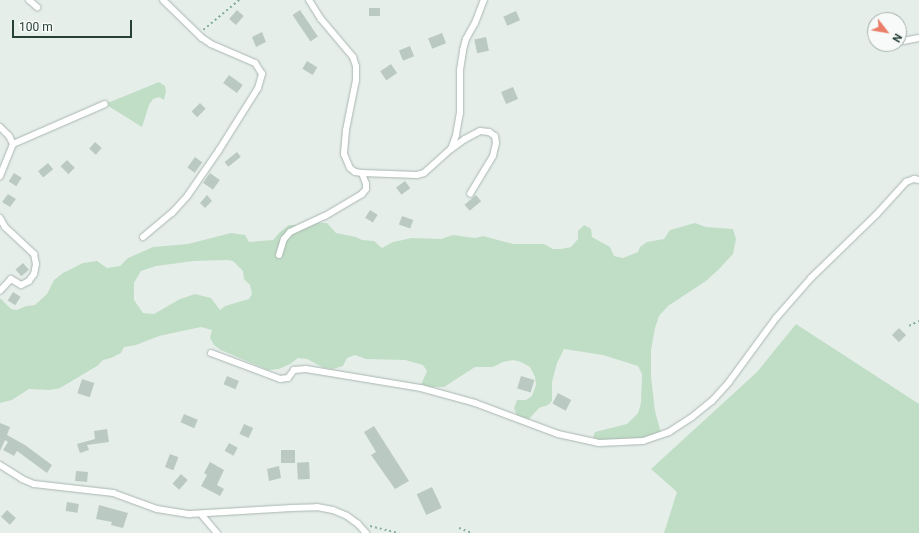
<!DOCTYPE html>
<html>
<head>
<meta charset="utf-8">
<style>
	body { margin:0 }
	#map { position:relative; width:919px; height:533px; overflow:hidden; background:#e6eeea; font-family:Roboto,sans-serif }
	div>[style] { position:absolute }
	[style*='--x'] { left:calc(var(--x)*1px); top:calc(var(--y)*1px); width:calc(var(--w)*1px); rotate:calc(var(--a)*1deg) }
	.green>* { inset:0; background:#c0dec6 }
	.building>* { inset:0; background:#bbc9c3; transform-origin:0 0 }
	.path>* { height:1.5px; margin-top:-0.75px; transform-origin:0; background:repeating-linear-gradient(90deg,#88b0a1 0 2px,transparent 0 5px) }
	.roads { filter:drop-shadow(0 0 1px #a9b6b1) drop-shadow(0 0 1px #a9b6b1) }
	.minor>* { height:6px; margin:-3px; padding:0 3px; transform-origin:3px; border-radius:3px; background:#fff }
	span { translate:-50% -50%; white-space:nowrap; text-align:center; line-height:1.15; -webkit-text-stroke:4px #f7faf8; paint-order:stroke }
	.north { position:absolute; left:867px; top:12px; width:40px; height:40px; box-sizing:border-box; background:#f7faf8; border:1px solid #a3afab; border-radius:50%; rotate:121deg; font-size:11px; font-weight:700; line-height:16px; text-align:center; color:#263f37 }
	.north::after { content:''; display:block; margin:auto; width:14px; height:18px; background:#ea7e68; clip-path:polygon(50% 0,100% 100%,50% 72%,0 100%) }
	.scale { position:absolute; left:12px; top:20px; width:120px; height:18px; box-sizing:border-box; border:2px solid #263f37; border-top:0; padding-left:5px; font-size:12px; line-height:14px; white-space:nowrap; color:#263f37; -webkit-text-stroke:3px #f7faf8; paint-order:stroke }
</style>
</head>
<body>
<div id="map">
	<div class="green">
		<i style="clip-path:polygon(159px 82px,165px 86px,166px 91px,164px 100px,159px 97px,153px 99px,149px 105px,142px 127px,105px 104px)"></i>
		<i style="clip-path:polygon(evenodd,317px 223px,327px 223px,336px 233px,356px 237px,362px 240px,374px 241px,382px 248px,393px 242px,412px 238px,441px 239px,453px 235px,475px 238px,483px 236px,513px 244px,544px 244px,553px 249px,561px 249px,571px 247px,578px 239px,578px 231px,584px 225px,591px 229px,592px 237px,610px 247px,614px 256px,623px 258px,638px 252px,640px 247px,647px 242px,664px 239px,670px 230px,695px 223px,706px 227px,733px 229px,736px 239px,733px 254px,719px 269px,706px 281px,668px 306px,659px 316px,655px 328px,651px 350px,651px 376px,655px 411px,661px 433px,640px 440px,598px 440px,593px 437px,595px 432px,627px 424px,638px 413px,641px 403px,642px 374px,638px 366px,603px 355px,564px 349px,557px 363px,552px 382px,552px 401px,548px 405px,539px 408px,529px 419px,517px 416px,514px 408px,517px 400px,526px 400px,532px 396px,536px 385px,535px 377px,530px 367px,521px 362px,513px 360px,503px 362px,493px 367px,475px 367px,444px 387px,432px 387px,421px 385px,427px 371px,423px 365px,405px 360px,366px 359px,355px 355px,347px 358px,343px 366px,333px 369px,324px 368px,307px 359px,298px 358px,290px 364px,279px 369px,268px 370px,221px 350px,214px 345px,210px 338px,212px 330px,201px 327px,159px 336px,136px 345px,124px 347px,121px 353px,111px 358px,103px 360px,97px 366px,60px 388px,50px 390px,29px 389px,12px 400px,0 403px,0 298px,11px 309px,17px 310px,26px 306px,35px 305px,47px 294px,54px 280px,63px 273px,83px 263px,97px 261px,107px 268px,120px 266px,128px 258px,153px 247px,188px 244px,231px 233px,245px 235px,249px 242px,273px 240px,280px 232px,289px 225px,296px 225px,302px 228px,317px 223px,227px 260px,233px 261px,243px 271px,244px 279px,250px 285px,252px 294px,249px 299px,225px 306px,220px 310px,211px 298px,195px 294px,180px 299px,154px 314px,143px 313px,134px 300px,134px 283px,141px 271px,156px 266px,194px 261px,227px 260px)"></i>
		<i style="clip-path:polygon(796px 324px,919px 404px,919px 533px,664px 533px,677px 492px,651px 469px,757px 372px)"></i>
	</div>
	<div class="building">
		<i style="left:380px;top:8px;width:8px;height:11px;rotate:90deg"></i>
		<i style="left:237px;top:10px;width:9px;height:12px;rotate:41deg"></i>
		<i style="left:300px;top:10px;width:32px;height:9px;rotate:56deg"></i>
		<i style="left:516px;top:11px;width:10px;height:14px;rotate:66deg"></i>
		<i style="clip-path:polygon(262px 32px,266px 42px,256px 47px,252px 37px)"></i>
		<i style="left:442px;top:33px;width:11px;height:15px;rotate:68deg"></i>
		<i style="left:486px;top:37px;width:14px;height:12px;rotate:78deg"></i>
		<i style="left:410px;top:46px;width:11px;height:12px;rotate:68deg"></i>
		<i style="left:307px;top:61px;width:12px;height:9px;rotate:31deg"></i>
		<i style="left:391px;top:64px;width:11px;height:13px;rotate:56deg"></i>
		<i style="left:229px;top:75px;width:17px;height:10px;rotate:36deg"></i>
		<i style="left:513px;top:87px;width:13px;height:13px;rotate:67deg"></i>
		<i style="left:200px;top:103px;width:8px;height:12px;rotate:45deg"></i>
		<i style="left:95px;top:142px;width:9px;height:9px;rotate:41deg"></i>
		<i style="left:237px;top:152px;width:6px;height:16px;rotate:51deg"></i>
		<i style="left:195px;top:157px;width:9px;height:13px;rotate:36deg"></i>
		<i style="left:67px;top:160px;width:11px;height:9px;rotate:45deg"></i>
		<i style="left:48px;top:163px;width:8px;height:13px;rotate:50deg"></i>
		<i style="left:14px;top:173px;width:9px;height:10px;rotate:32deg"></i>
		<i style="left:210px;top:173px;width:12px;height:12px;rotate:35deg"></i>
		<i style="left:405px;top:181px;width:9px;height:11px;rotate:54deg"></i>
		<i style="clip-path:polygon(8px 194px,16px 199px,10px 207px,2px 202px)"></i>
		<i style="clip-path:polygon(207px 195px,212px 201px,205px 208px,200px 203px)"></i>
		<i style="left:476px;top:195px;width:8px;height:15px;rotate:50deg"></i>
		<i style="left:370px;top:210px;width:9px;height:9px;rotate:32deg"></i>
		<i style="left:402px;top:216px;width:12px;height:9px;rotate:20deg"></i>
		<i style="left:23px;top:263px;width:9px;height:10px;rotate:49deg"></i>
		<i style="left:13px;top:292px;width:9px;height:10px;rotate:32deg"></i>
		<i style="left:899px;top:328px;width:10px;height:10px;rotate:45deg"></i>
		<i style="left:227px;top:376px;width:13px;height:9px;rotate:23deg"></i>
		<i style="left:521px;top:376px;width:14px;height:13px;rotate:17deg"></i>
		<i style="left:82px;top:379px;width:13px;height:15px;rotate:18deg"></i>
		<i style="left:558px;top:393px;width:15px;height:12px;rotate:28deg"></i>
		<i style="left:184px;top:414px;width:15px;height:9px;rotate:23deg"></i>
		<i style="clip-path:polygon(0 423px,10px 427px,7px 435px,25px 445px,52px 465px,47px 473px,17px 451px,14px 456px,3px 450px,8px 442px,5px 440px,0 451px)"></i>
		<i style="left:244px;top:424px;width:10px;height:11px;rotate:24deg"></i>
		<i style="clip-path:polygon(374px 426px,409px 481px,395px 489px,371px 455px,376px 452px,364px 432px)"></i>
		<i style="clip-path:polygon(107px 429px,109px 442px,87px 445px,89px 450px,80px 453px,77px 444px,95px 439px,94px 431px)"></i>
		<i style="left:229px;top:443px;width:10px;height:9px;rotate:29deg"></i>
		<i style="left:281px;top:450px;width:14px;height:13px"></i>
		<i style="left:170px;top:454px;width:9px;height:14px;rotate:21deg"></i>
		<i style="clip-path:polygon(210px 462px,224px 470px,217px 485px,224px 489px,220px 496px,201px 486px,207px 475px,204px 473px)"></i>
		<i style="left:309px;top:462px;width:17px;height:12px;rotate:87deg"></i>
		<i style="clip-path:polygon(279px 466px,281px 478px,269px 481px,267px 469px)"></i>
		<i style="left:76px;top:471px;width:12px;height:10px;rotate:5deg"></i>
		<i style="left:181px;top:474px;width:9px;height:13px;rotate:41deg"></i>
		<i style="left:432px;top:487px;width:23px;height:17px;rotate:65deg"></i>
		<i style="left:67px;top:502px;width:12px;height:9px;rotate:9deg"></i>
		<i style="clip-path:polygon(99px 505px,128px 513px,123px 528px,111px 525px,112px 522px,96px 519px)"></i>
		<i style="left:7px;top:510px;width:12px;height:9px;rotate:42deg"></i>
	</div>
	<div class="path">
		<i style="--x:203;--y:30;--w:47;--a:-39.8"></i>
		<i style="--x:909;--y:326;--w:11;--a:-27"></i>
		<i style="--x:370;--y:526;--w:30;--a:14"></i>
		<i style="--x:459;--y:528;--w:14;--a:21"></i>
	</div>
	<div class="roads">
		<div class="minor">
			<i style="--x:29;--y:0;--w:11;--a:41"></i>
			<i style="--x:309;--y:0;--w:22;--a:58"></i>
			<i style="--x:321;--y:19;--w:50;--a:49.9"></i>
			<i style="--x:353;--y:57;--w:9;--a:72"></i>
			<i style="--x:356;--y:66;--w:14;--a:90"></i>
			<i style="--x:356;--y:80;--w:51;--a:101.3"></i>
			<i style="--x:346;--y:130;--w:24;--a:95"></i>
			<i style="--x:344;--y:154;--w:15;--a:67"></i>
			<i style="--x:350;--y:168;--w:6;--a:39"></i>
			<i style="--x:355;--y:172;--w:7;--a:8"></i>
			<i style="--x:362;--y:173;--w:55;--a:2.1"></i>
			<i style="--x:417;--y:175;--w:7;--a:-16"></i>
			<i style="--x:424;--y:173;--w:36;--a:-42"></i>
			<i style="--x:451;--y:149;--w:17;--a:-36"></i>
			<i style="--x:465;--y:139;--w:17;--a:-28"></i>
			<i style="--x:480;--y:131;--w:9;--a:6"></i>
			<i style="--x:489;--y:132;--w:7;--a:34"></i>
			<i style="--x:495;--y:136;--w:7;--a:82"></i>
			<i style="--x:496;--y:143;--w:13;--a:103"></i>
			<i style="--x:493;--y:156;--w:44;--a:121.2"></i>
			<i style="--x:903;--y:41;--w:16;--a:-11"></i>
			<i style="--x:0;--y:127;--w:13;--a:45"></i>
			<i style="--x:9;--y:136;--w:9;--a:63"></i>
			<i style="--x:13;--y:144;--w:35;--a:112"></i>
			<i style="--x:13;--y:144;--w:100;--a:-23.5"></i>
			<i style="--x:451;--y:149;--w:15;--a:-70"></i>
			<i style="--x:456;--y:135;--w:22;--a:-80"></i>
			<i style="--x:460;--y:113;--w:43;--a:-90"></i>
			<i style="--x:460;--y:70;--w:20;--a:-81"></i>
			<i style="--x:463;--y:50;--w:11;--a:-75"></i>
			<i style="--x:466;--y:39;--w:18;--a:-61"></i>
			<i style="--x:475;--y:23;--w:25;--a:-69"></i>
			<i style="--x:0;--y:218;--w:10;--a:61"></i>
			<i style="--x:5;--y:227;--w:40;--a:43"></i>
			<i style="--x:34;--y:254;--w:10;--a:79"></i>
			<i style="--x:36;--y:264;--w:10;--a:101"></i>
			<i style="--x:34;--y:274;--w:9;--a:126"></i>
			<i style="--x:29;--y:281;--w:9;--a:153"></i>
			<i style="--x:21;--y:285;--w:12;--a:-149"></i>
			<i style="--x:11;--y:279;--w:16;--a:133"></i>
			<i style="--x:143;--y:237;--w:38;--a:-40"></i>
			<i style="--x:172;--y:213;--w:24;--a:-48"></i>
			<i style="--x:188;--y:195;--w:55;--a:-55.4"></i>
			<i style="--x:219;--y:150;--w:73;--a:-57.8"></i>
			<i style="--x:258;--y:88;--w:15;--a:-74"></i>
			<i style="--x:262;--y:74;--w:13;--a:-122"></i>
			<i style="--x:255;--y:63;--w:48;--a:-156.6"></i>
			<i style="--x:211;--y:44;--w:11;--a:-146"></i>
			<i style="--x:202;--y:38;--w:54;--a:-135.7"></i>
			<i style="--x:279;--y:255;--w:17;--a:-73"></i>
			<i style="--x:284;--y:239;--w:9;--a:-49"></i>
			<i style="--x:290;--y:232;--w:38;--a:-25"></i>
			<i style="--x:325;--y:216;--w:43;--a:-30.7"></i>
			<i style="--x:362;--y:194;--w:6;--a:-51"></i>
			<i style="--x:366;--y:189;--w:5;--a:-90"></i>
			<i style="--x:366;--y:184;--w:12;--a:-110"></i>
			<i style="--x:211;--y:353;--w:74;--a:20.6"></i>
			<i style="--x:280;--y:379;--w:8;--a:-7"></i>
			<i style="--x:288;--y:378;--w:10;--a:-53"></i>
			<i style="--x:294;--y:370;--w:12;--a:-5"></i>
			<i style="--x:306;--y:369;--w:117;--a:9.4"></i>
			<i style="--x:421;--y:388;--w:56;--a:15.5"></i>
			<i style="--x:475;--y:403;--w:89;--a:20.5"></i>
			<i style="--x:558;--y:434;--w:42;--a:12.4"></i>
			<i style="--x:599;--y:443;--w:44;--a:-2.6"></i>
			<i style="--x:643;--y:441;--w:28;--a:-19"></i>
			<i style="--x:669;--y:432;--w:27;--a:-33"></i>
			<i style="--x:692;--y:417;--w:26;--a:-39"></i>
			<i style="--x:712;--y:401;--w:25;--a:-48"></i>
			<i style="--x:729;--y:382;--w:79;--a:-53.7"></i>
			<i style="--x:776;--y:318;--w:53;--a:-48.8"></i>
			<i style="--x:811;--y:278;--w:91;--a:-44.1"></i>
			<i style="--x:876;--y:215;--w:45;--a:-47.7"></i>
			<i style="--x:906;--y:182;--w:9;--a:-21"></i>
			<i style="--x:914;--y:179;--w:5;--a:11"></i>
			<i style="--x:0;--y:465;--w:26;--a:32"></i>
			<i style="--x:22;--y:479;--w:13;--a:23"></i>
			<i style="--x:34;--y:484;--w:80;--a:6.5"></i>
			<i style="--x:113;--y:493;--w:47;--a:20"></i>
			<i style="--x:157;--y:509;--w:33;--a:9"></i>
			<i style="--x:190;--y:514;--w:102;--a:-3.4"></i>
			<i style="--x:292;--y:508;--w:25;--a:-2"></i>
			<i style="--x:317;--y:507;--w:16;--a:11"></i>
			<i style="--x:333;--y:510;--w:15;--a:23"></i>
			<i style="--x:347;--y:516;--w:14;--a:36"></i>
			<i style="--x:358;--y:524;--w:12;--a:48"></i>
			<i style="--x:201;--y:514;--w:25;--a:50"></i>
		</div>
	</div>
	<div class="north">N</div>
	<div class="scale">100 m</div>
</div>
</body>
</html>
